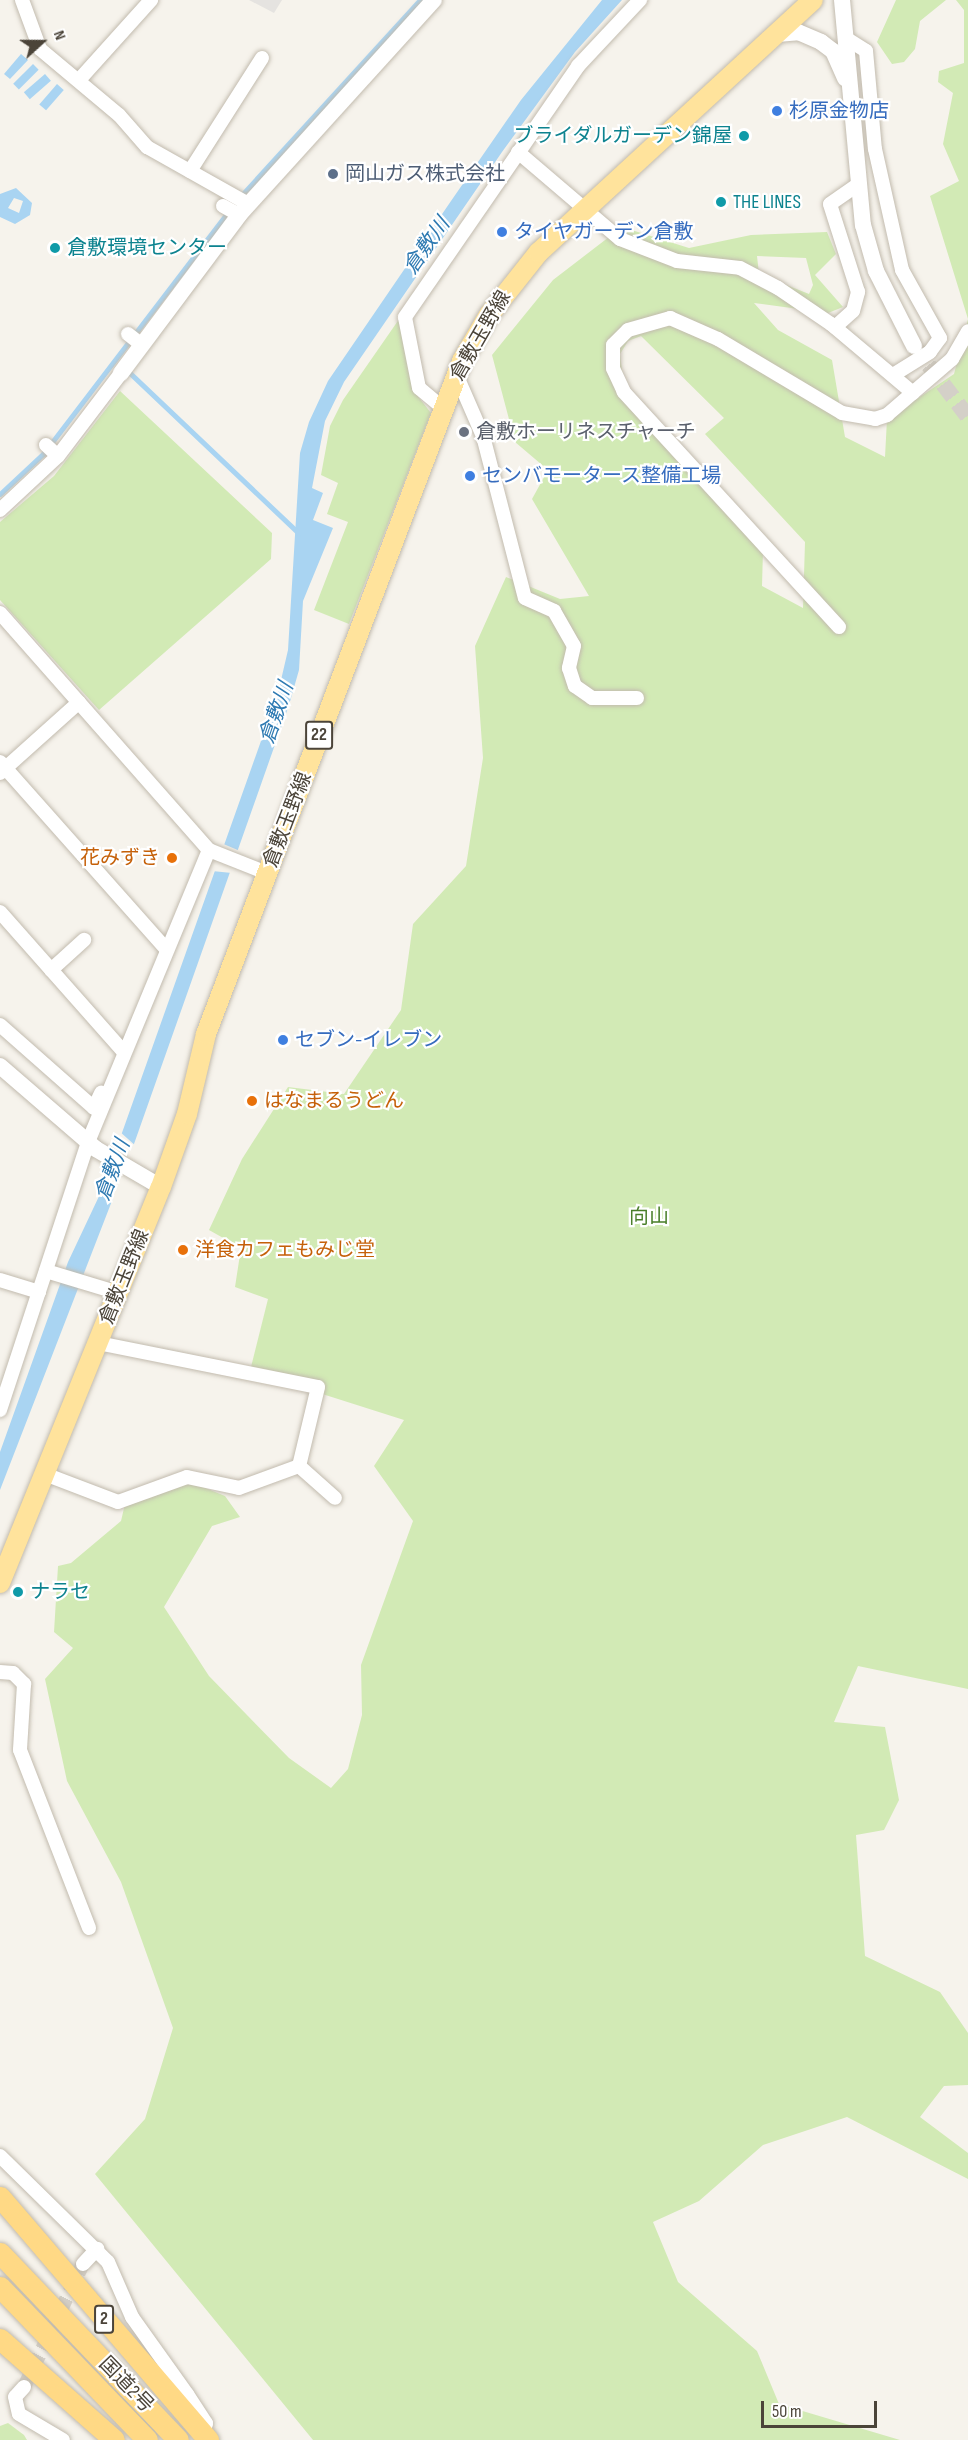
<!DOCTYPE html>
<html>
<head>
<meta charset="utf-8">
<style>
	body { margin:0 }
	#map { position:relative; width:968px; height:2440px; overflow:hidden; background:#f6f3ec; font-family:"Sofia Sans Condensed","Noto Sans JP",sans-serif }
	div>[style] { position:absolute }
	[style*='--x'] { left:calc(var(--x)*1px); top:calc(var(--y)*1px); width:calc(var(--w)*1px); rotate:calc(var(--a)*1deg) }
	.green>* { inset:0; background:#d2eab5 }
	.parking>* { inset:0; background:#e5e3e0 }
	.water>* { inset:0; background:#a9d4f2; transform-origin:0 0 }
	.pier>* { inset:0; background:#f6f3ec }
	.stream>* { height:4.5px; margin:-2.25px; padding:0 2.25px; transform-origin:2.25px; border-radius:2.25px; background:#a9d4f2 }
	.minor-tunnel>* { height:14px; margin-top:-7px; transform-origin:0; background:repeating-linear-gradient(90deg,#d4d0c8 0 14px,transparent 0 21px) }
	.tertiary-tunnel>* { height:16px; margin-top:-8px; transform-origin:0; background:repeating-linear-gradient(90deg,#d4d0c8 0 16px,transparent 0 24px) }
	.roads { filter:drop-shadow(0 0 2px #c2bbae) drop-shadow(0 0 2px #c2bbae) }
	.minor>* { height:14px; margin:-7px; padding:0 7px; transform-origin:7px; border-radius:7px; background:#fff }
	.tertiary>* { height:16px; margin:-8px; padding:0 8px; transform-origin:8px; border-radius:8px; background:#fff }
	.primary>* { height:20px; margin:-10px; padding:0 10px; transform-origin:10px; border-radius:10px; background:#ffe39c }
	.trunk>* { height:21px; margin:-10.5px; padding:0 10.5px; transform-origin:10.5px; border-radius:10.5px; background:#ffd985 }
	.dots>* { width:16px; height:16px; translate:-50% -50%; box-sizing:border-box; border:3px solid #fff; border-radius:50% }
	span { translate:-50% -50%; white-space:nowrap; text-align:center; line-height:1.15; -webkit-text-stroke:4.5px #fff; paint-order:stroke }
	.shield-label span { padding:2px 4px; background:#fff; border:2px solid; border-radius:4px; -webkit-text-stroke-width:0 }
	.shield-label { font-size:18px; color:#4b4439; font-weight:700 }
	.shop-label { font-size:20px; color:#366cbe }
	.left { translate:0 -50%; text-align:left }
	.culture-label { font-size:20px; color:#0d838f }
	.right { translate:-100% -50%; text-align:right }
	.service-label { font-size:20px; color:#4e5e75 }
	.street-label { font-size:20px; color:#4b4439 }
	.worship-label { font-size:20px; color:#5b616d }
	.food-label { font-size:20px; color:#c56008 }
	.park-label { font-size:20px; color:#4a7f2a }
	.water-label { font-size:21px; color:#2e7ab2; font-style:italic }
	.north { position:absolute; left:12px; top:12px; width:60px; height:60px; -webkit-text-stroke:4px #fff; paint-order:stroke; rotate:69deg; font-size:16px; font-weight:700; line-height:24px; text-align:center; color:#4b4439 }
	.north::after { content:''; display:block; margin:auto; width:21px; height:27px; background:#4b4439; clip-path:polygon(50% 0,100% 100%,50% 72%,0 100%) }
	.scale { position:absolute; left:761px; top:2401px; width:116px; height:27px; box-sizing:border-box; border:3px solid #4b4439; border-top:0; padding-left:8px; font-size:18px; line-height:21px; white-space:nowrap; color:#4b4439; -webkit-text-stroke:4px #fff; paint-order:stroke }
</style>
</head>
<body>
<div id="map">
	<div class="green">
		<i style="clip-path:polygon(896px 0,946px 0,920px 21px,915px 49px,904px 62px,892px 64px,877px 42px)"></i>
		<i style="clip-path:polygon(956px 0,968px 0,968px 319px,930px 196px,959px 181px,943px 144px,953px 93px,938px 82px,939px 71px,964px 63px,964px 10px)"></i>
		<i style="clip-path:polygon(evenodd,622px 227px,689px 248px,751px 235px,827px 232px,836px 254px,815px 275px,843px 307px,828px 313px,754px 303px,778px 330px,832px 360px,845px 437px,885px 457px,887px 419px,954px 374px,968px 319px,968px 1689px,858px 1666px,834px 1722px,885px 1727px,899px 1800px,884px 1830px,856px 1835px,865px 1956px,940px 1992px,968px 2033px,968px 2085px,944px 2086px,920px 2117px,968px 2153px,968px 2179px,847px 2117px,763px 2145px,699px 2201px,653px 2222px,678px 2282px,757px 2351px,779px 2404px,900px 2440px,313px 2440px,95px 2174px,145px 2119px,173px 2028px,121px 1882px,67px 1781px,45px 1679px,73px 1648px,54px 1632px,58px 1566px,71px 1563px,121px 1521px,125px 1504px,186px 1480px,225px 1496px,240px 1517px,212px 1526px,164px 1607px,209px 1676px,289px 1758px,331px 1788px,348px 1769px,362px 1715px,361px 1665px,413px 1521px,374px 1466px,404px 1420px,250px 1371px,268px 1299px,235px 1287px,241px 1248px,209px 1230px,242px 1159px,288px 1087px,344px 1094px,401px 1010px,413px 924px,466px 866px,483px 758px,475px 646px,506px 577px,560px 599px,589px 596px,532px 499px,548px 470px,515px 442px,492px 355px,553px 280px,622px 227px,757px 256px,806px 258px,813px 285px,809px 294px,759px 274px,757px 256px,622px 227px,641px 336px,724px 418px,705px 434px,805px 542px,803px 608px,762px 586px,763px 550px,626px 402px,620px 354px,628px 341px,641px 336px)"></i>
		<i style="clip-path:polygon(402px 315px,417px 395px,431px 413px,349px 624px,314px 610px,348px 522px,327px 514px,338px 483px,321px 475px,330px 426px,343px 400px)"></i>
		<i style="clip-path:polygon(120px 391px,272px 533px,271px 559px,99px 710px,0 600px,0 522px,54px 476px)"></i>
		<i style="clip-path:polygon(8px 2423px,24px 2435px,27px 2440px,0 2440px,0 2426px)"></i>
	</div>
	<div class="parking">
		<i style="clip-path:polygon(249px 0,282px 0,274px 13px)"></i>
	</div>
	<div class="water">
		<i style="clip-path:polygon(602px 0,622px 0,575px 52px,502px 152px,344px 382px,325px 421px,312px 488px,323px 493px,313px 520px,333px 528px,303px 601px,299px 670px,289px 705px,134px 1144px,0 1490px,0 1452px,68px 1262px,101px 1192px,278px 693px,288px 650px,300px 453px,309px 422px,328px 381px,451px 201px,521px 100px)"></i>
		<i style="clip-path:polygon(21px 54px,28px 60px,10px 79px,4px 74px)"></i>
		<i style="left:33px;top:64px;width:8px;height:28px;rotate:45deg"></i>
		<i style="left:45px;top:74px;width:9px;height:28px;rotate:49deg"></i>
		<i style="left:57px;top:84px;width:9px;height:27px;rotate:41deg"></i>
		<i style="clip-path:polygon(evenodd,16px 188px,32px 203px,30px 215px,15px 224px,0 217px,0 194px,16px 188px,14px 198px,23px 201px,19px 213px,8px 208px,14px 198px)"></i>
	</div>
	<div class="pier">
		<i style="clip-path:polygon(221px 843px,240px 851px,232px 873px,212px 871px)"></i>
		<i style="clip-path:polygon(119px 1131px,137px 1147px,116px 1201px,99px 1187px)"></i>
	</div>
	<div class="stream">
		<i style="--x:240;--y:197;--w:267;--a:-47.6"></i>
		<i style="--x:127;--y:370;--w:237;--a:43.5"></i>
		<i style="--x:0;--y:494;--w:59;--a:-42.9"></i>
		<i style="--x:43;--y:454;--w:306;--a:-52.6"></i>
	</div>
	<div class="minor-tunnel">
		<i style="--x:24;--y:2387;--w:136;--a:-64.4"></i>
	</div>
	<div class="tertiary-tunnel">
		<i style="--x:914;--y:346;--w:89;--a:52.7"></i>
	</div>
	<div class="roads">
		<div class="minor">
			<i style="--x:22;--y:0;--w:52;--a:69.8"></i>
			<i style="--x:40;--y:49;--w:103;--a:39.9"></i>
			<i style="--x:119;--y:115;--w:43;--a:48.8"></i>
			<i style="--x:147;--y:147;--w:116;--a:29.4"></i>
			<i style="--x:847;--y:39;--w:22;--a:32"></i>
			<i style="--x:866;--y:51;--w:98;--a:84.8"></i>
			<i style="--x:875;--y:149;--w:124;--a:77.4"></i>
			<i style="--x:902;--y:270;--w:78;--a:60.8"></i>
			<i style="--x:940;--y:338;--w:17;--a:126"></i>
			<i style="--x:930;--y:352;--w:44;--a:148.1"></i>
			<i style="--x:79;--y:80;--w:108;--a:-48"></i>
			<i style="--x:518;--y:152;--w:134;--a:40.5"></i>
			<i style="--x:620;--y:239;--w:61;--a:21.1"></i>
			<i style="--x:677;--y:261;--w:63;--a:6.3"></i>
			<i style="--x:740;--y:268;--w:43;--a:27.8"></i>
			<i style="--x:778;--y:288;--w:64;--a:34.2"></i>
			<i style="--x:831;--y:324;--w:107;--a:40.1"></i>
			<i style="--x:190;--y:171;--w:134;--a:-57.5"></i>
			<i style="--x:223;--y:206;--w:18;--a:29"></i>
			<i style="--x:835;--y:327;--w:24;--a:-42"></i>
			<i style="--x:853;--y:311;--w:20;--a:-75"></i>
			<i style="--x:858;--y:292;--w:92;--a:-107.7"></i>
			<i style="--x:830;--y:204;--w:32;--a:-35"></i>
			<i style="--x:128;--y:334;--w:18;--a:38"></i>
			<i style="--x:456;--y:374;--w:68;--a:66.5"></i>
			<i style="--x:483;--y:436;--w:167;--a:75.5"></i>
			<i style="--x:525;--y:598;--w:32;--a:24"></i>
			<i style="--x:554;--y:611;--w:40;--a:60.3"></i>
			<i style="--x:574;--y:646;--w:23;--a:103"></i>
			<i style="--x:569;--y:668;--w:19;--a:72"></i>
			<i style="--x:575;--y:686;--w:21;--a:35"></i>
			<i style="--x:592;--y:698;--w:45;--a:0"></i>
			<i style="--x:443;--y:408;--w:31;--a:-140"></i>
			<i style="--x:419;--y:388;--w:72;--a:-101.2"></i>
			<i style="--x:405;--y:317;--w:305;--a:-55.4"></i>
			<i style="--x:578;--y:66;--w:91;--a:-46.8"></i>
			<i style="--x:46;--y:445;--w:16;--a:43"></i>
			<i style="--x:0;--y:510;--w:79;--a:-43"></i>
			<i style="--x:58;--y:456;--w:104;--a:-52.8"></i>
			<i style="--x:0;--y:613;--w:316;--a:48.6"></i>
			<i style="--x:209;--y:850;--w:62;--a:21.6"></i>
			<i style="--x:839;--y:627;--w:319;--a:-132.5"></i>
			<i style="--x:624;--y:392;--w:26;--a:-115"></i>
			<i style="--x:613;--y:368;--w:23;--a:-90"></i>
			<i style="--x:613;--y:345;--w:21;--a:-45"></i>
			<i style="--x:628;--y:330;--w:44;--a:-15.9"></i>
			<i style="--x:670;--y:318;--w:52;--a:23.6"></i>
			<i style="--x:718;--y:339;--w:144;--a:30.8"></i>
			<i style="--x:842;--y:413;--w:34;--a:10"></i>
			<i style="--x:875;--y:419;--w:13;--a:-18"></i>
			<i style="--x:887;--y:415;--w:86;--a:-40.7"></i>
			<i style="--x:952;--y:359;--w:32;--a:-60"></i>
			<i style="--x:0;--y:762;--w:251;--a:48.4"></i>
			<i style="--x:0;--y:773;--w:106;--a:-41.9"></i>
			<i style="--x:0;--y:912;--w:187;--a:48.5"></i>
			<i style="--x:51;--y:970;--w:45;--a:-42.3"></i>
			<i style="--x:0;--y:1025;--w:125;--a:41.4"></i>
			<i style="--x:94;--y:1108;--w:17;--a:-65"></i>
			<i style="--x:46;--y:1271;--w:76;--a:16.8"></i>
			<i style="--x:0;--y:1280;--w:41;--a:17.1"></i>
			<i style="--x:98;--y:1343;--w:224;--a:11.3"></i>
			<i style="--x:318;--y:1387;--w:81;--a:103.5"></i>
			<i style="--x:299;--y:1466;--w:48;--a:41.6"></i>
			<i style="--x:0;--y:1410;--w:282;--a:-71.8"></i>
			<i style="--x:88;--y:1142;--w:316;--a:-67.5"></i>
			<i style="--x:42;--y:1473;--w:81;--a:20.9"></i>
			<i style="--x:118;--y:1502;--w:73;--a:-19.9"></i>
			<i style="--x:187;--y:1477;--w:53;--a:11.9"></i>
			<i style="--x:239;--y:1488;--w:64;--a:-20.1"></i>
			<i style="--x:0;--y:1672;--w:13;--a:4"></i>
			<i style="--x:13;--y:1673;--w:16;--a:45"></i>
			<i style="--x:24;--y:1684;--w:66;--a:93.5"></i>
			<i style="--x:20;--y:1750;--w:191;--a:68.8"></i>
			<i style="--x:0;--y:2156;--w:151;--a:44.5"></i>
			<i style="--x:108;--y:2262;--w:60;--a:66.4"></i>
			<i style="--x:132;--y:2317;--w:95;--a:54.5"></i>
			<i style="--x:187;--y:2394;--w:35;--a:57"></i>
			<i style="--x:206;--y:2423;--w:8;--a:104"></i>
			<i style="--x:83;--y:2264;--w:21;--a:-47"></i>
			<i style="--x:24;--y:2387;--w:13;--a:132"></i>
			<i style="--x:15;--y:2397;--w:17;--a:77"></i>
			<i style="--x:19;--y:2414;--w:51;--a:30.6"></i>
		</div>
		<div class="tertiary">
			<i style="--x:842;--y:0;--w:226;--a:84.7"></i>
			<i style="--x:863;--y:225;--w:48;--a:74.2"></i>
			<i style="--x:876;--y:271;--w:84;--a:63.1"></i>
			<i style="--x:777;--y:34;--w:21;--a:-5"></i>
			<i style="--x:798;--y:32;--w:25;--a:23"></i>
			<i style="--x:821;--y:42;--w:15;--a:37"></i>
			<i style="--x:833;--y:51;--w:30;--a:66"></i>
			<i style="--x:121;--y:373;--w:197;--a:-53.2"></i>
			<i style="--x:239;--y:215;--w:290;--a:-47.8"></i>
			<i style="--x:0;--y:1066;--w:127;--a:40.8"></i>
			<i style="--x:96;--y:1149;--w:75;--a:30.3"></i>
		</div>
		<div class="primary">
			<i style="--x:0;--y:1583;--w:427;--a:-67.9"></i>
			<i style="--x:161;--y:1187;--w:77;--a:-70.4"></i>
			<i style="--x:187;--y:1114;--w:82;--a:-76.6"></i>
			<i style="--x:206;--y:1034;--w:720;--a:-69.17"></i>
			<i style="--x:462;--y:361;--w:53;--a:-59.6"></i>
			<i style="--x:489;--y:315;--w:80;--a:-51.6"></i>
			<i style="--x:539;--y:252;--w:372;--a:-42.6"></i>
		</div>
		<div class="trunk">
			<i style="--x:0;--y:2197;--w:320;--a:49.4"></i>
			<i style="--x:0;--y:2253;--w:258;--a:46.4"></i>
			<i style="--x:0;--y:2287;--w:212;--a:46.1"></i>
			<i style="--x:0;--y:2339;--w:152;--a:41.5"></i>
		</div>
	</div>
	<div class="dots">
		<i style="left:777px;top:111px;background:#3f7fe0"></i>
		<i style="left:744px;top:136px;background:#0f9aa8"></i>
		<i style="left:333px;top:174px;background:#5c6f8a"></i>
		<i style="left:721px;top:202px;background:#0f9aa8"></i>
		<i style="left:502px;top:232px;background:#3f7fe0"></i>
		<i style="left:55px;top:248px;background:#0f9aa8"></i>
		<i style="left:464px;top:432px;background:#6b7280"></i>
		<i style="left:470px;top:476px;background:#3f7fe0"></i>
		<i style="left:172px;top:858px;background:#e8710a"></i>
		<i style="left:283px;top:1040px;background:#3f7fe0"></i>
		<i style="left:252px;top:1101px;background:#e8710a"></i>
		<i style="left:183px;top:1250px;background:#e8710a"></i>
		<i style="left:18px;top:1592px;background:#0f9aa8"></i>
	</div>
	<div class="shield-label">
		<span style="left:319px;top:735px">22</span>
		<span style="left:104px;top:2319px">2</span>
	</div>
	<div class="shop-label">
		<span class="left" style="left:789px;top:111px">杉原金物店</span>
		<span class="left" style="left:514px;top:232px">タイヤガーデン倉敷</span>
		<span class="left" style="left:482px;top:476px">センバモータース整備工場</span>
		<span class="left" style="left:295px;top:1040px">セブン-イレブン</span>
	</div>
	<div class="culture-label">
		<span class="right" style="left:732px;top:136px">ブライダルガーデン錦屋</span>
		<span class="left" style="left:733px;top:202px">THE LINES</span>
		<span class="left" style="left:67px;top:248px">倉敷環境センター</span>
		<span class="left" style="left:30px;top:1592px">ナラセ</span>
	</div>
	<div class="service-label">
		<span class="left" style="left:345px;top:174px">岡山ガス株式会社</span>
	</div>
	<div class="street-label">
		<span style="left:481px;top:336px;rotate:-60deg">倉敷玉野線</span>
		<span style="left:288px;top:820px;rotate:-69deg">倉敷玉野線</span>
		<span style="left:125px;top:1277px;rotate:-68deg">倉敷玉野線</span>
		<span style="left:126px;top:2385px;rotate:46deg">国道2号</span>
	</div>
	<div class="worship-label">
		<span class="left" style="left:476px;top:432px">倉敷ホーリネスチャーチ</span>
	</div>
	<div class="food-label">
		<span class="right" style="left:160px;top:858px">花みずき</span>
		<span class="left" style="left:264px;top:1101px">はなまるうどん</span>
		<span class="left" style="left:195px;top:1250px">洋食カフェもみじ堂</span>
	</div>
	<div class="park-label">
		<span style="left:649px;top:1217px">向山</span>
	</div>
	<div class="water-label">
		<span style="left:427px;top:246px;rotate:-55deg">倉敷川</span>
		<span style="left:277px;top:713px;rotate:-71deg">倉敷川</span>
		<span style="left:113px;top:1170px;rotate:-70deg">倉敷川</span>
	</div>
	<div class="north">N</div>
	<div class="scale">50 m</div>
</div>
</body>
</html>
